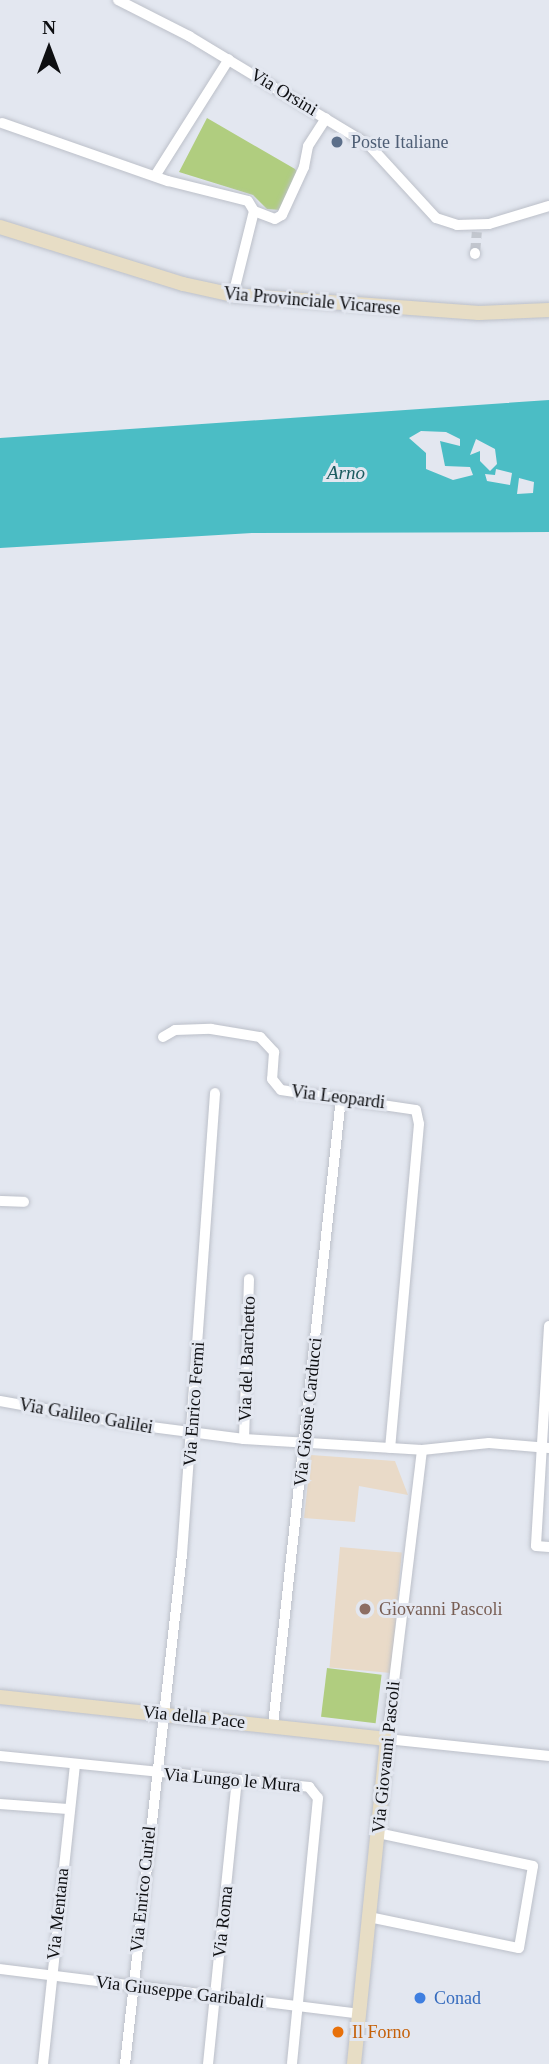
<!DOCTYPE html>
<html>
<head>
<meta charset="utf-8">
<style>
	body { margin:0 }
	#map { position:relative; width:549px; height:2064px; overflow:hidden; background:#e3e7f0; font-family:"Times New Roman",serif }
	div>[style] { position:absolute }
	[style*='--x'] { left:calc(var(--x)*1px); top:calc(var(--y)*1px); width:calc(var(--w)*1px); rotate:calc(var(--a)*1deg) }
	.education>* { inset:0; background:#e9dac8; transform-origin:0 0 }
	.green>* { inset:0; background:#b0cd7f; transform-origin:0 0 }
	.water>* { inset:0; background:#4bbdc5 }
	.minor-tunnel>* { height:10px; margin-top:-5px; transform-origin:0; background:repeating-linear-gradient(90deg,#c3c7cf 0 10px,transparent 0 15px) }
	.roads { filter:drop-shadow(0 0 2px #bcc0c9) drop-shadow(0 0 2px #bcc0c9) }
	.minor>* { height:10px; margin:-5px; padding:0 5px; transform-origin:5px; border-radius:5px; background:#fff }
	.secondary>* { height:14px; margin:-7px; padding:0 7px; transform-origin:7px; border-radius:7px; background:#e7ddc5 }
	.dots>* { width:19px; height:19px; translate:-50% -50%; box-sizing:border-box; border:4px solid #e3e7f0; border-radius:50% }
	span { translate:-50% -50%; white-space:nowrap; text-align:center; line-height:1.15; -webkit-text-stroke:6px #e3e7f0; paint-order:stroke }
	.street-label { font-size:18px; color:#0e0f12 }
	.service-label { font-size:18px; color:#4e5e75 }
	.left { translate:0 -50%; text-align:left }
	.education-label { font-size:18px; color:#785e54 }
	.shop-label { font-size:18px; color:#366cbe }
	.food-label { font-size:18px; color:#c56008 }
	.water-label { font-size:19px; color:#1c5b60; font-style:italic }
	.north { position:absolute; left:14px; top:14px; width:70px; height:70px; -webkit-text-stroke:5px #e3e7f0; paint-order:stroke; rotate:0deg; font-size:19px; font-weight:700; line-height:28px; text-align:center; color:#0e0f12 }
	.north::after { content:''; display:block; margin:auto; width:24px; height:32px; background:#0e0f12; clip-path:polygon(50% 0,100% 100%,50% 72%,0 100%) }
</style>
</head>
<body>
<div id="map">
	<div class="education">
		<i style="clip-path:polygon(311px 1455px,395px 1461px,408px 1495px,359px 1486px,355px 1522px,304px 1518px)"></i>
		<i style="left:340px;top:1547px;width:62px;height:121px;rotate:5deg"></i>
	</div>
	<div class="green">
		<i style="clip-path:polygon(207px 118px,295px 169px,298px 174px,280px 210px,267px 209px,253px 195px,179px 172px)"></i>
		<i style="left:327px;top:1668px;width:55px;height:49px;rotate:7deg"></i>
	</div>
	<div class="water">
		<i style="clip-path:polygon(evenodd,549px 400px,549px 532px,252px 533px,0 548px,0 438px,549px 400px,421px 431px,446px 432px,460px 439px,460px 446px,440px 441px,445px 466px,470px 467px,473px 475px,453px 480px,426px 469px,426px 453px,409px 438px,421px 431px,549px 400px,476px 439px,495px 449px,497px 464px,490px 471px,480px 461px,480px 451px,470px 455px,476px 439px,549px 400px,496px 469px,512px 473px,510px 485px,487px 481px,485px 474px,495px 475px,496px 469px,549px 400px,519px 478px,534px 482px,533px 493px,517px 494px,519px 478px)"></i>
	</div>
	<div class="minor-tunnel">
		<i style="--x:475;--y:253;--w:21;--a:-85"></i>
	</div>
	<div class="roads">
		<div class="minor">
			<i style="--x:118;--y:0;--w:80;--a:26.9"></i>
			<i style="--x:189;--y:36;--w:210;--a:31.2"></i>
			<i style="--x:369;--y:145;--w:99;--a:47.5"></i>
			<i style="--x:436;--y:218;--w:22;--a:18"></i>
			<i style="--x:457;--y:225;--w:32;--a:-2"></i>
			<i style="--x:489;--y:224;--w:63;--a:-16.7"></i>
			<i style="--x:2;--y:123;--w:176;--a:19.3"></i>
			<i style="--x:168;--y:181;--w:82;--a:14"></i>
			<i style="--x:248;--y:201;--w:12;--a:59"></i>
			<i style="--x:254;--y:211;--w:87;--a:104"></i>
			<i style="--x:155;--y:176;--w:138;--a:-57.7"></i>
			<i style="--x:254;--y:211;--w:22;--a:21"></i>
			<i style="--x:275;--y:219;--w:8;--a:-30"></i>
			<i style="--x:282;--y:215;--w:53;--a:-65.4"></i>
			<i style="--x:304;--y:167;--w:21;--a:-79"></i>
			<i style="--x:308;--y:146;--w:33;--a:-57"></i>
			<i style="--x:475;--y:254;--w:1;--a:-90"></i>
			<i style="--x:163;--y:1037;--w:14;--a:-30"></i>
			<i style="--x:175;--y:1030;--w:36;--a:-2"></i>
			<i style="--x:211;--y:1029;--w:50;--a:9.3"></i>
			<i style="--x:260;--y:1037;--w:21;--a:47"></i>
			<i style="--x:274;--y:1052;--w:27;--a:94"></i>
			<i style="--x:272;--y:1079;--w:14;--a:51"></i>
			<i style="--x:281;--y:1090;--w:136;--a:8.4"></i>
			<i style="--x:416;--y:1110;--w:14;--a:78"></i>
			<i style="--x:419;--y:1124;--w:325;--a:95.1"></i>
			<i style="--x:0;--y:1201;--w:24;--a:2"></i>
			<i style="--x:549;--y:1326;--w:220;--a:93.4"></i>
			<i style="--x:536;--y:1546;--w:13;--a:4"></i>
			<i style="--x:0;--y:1401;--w:130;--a:10.2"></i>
			<i style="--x:128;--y:1424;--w:117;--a:7.4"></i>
			<i style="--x:244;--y:1439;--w:178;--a:3.5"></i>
			<i style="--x:422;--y:1450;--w:67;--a:-6"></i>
			<i style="--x:489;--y:1443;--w:60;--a:4.8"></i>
			<i style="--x:244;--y:1439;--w:160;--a:-88.2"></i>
			<i style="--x:422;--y:1450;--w:291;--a:96.9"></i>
			<i style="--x:387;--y:1739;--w:163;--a:6"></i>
			<i style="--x:273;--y:1725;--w:631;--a:-83.81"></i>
			<i style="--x:0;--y:1756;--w:311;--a:5.7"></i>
			<i style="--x:309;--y:1787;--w:14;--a:51"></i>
			<i style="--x:318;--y:1798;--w:267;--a:95.6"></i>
			<i style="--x:0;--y:1804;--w:68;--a:4.2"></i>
			<i style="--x:369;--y:1917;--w:153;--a:11.7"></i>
			<i style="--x:519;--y:1948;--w:83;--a:-80.3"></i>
			<i style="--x:533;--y:1866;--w:158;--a:-168"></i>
			<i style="--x:0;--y:1969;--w:362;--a:7.1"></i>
			<i style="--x:43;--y:2064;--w:301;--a:-83.9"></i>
			<i style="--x:125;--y:2064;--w:513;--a:-83.62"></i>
			<i style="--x:182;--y:1554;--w:462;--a:-85.9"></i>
			<i style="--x:208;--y:2064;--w:285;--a:-84.2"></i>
		</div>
		<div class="secondary">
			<i style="--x:0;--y:227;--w:192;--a:17.3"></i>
			<i style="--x:183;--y:284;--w:51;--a:12.4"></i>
			<i style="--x:233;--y:295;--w:247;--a:4.2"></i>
			<i style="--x:479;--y:313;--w:70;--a:-2.5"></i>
			<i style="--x:0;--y:1697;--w:389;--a:6.2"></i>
			<i style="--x:387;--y:1739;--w:327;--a:95.8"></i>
		</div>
	</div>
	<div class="dots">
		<i style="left:337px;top:142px;background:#5c6f8a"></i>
		<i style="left:365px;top:1609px;background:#8d6e63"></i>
		<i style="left:420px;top:1998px;background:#3f7fe0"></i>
		<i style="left:338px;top:2032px;background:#e8710a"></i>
	</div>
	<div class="street-label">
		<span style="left:284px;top:92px;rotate:31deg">Via Orsini</span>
		<span style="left:312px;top:301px;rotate:5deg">Via Provinciale Vicarese</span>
		<span style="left:338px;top:1097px;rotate:7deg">Via Leopardi</span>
		<span style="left:247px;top:1359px;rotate:-88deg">Via del Barchetto</span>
		<span style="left:194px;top:1404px;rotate:-86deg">Via Enrico Fermi</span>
		<span style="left:308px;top:1412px;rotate:-84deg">Via Giosuè Carducci</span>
		<span style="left:86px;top:1416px;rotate:10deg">Via Galileo Galilei</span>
		<span style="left:194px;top:1717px;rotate:6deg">Via della Pace</span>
		<span style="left:386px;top:1757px;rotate:-84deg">Via Giovanni Pascoli</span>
		<span style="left:232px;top:1780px;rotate:5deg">Via Lungo le Mura</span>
		<span style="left:143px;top:1889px;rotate:-84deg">Via Enrico Curiel</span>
		<span style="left:58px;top:1914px;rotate:-84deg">Via Mentana</span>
		<span style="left:223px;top:1922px;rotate:-84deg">Via Roma</span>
		<span style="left:180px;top:1992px;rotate:7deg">Via Giuseppe Garibaldi</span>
	</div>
	<div class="service-label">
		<span class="left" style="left:351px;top:142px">Poste Italiane</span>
	</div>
	<div class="education-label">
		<span class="left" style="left:379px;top:1609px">Giovanni Pascoli</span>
	</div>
	<div class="shop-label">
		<span class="left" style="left:434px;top:1998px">Conad</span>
	</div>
	<div class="food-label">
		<span class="left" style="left:352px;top:2032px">Il Forno</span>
	</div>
	<div class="water-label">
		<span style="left:346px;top:473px">Arno</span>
	</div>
	<div class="north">N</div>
</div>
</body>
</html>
